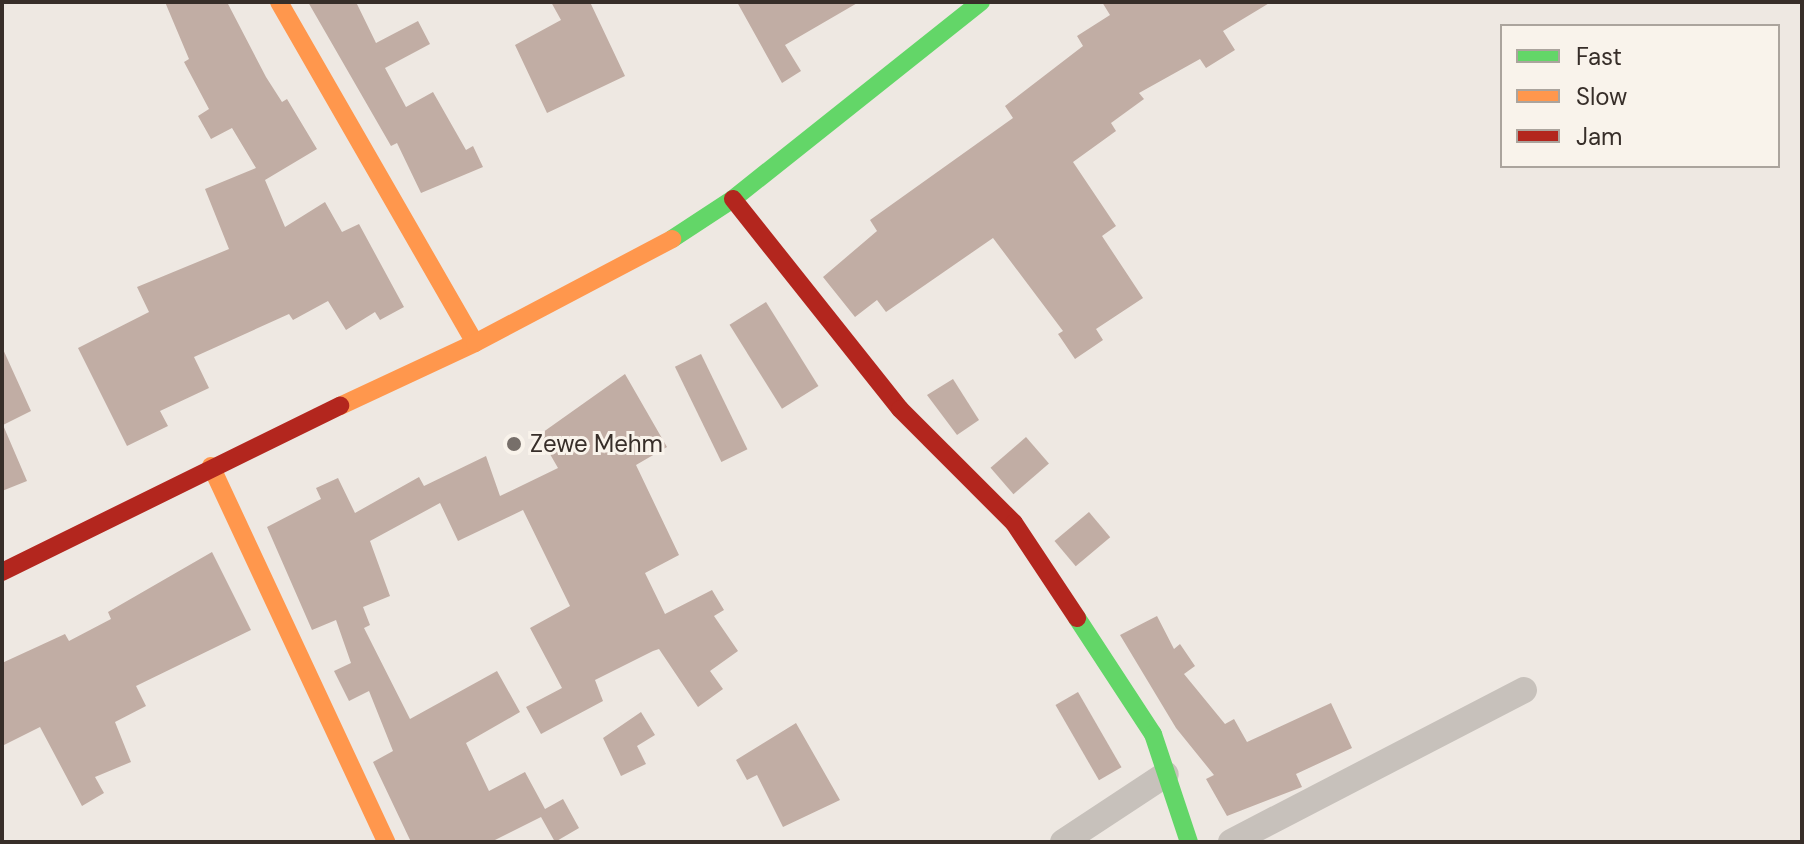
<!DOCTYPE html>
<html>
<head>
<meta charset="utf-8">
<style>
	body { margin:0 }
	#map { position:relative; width:1804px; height:844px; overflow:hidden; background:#eee8e2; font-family:"DM Sans",sans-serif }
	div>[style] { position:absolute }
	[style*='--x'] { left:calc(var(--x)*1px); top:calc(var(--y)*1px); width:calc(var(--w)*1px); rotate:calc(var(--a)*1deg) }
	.building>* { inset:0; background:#c1ada4; transform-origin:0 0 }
	.street>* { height:26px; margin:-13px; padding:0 13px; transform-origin:13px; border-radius:13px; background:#c7c1bb }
	.fast>* { height:18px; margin:-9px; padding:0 9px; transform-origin:9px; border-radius:9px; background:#63d668 }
	.slow>* { height:18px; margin:-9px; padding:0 9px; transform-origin:9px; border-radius:9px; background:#ff974d }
	.jam>* { height:18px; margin:-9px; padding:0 9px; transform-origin:9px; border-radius:9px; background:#b3261e }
	.dots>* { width:22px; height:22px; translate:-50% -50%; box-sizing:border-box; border:4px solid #f9f3eb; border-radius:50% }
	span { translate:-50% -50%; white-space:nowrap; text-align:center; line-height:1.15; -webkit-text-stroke:6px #f9f3eb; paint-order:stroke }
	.poi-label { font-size:24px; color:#372e29 }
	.left { translate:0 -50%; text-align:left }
	.frame { position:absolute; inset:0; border:4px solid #372e29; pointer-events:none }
	.legend { position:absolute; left:1500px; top:24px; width:280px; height:144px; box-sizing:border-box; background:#f9f3eb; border:2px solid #aba49d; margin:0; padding:10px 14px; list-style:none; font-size:24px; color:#372e29 }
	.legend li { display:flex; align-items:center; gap:16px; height:40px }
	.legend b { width:40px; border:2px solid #aba49d }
</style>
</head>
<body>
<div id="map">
	<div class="building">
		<i style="clip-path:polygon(165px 2px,227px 2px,266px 77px,282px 102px,287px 99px,317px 149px,265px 180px,285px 227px,325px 202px,342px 232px,359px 224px,404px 307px,380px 320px,375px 312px,346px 330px,328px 301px,293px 320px,289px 314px,194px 357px,209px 388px,160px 411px,168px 426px,127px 446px,78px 348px,149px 312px,137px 287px,229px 249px,205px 189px,256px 168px,232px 128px,211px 139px,198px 116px,209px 109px,184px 62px,189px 59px)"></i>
		<i style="clip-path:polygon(308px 2px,356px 2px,376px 43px,418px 21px,430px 44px,385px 68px,406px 107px,433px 92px,466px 150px,473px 146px,483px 167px,421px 193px,397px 143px,391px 146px)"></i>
		<i style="clip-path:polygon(551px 2px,590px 2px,625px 76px,547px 113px,515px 45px,561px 20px)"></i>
		<i style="clip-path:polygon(737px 2px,859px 2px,785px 45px,801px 71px,782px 83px)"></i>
		<i style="clip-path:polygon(1102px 2px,1271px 2px,1223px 31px,1235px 50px,1206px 68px,1200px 59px,1139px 93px,1144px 99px,1111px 123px,1116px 131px,1073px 162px,1116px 226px,1102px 236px,1143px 298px,1096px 329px,1103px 340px,1075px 359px,1058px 334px,1063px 331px,993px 238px,886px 312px,877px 300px,855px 317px,823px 277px,877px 231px,870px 220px,1013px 118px,1005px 106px,1083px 46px,1077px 36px,1110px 15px)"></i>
		<i style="left:766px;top:302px;width:99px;height:43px;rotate:58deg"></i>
		<i style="clip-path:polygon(2px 347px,31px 411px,3px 425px,27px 481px,2px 491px)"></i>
		<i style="left:701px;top:354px;width:106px;height:29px;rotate:64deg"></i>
		<i style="clip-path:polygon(625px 374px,667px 447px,636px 465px,679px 555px,645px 573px,665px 614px,712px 590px,724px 610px,714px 616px,738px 651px,710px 671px,723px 689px,698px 707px,659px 649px,653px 651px,595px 680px,603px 701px,541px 734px,526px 707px,562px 688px,530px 628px,570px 606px,523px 510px,458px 541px,440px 503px,370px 541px,390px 596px,363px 607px,370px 625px,364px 628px,410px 719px,497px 671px,520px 712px,466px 743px,489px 791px,525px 772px,545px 809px,563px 799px,579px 828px,555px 842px,541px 817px,491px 842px,411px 842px,373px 762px,393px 751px,369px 691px,349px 701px,334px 671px,351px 663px,336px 620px,312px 630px,267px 527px,321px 499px,316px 488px,338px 478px,355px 513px,419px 477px,424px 486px,486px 456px,500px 496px,558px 468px,539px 435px)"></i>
		<i style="clip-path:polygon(953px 379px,979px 420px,957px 435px,927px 395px)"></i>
		<i style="left:1026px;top:437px;width:35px;height:47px;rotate:49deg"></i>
		<i style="left:1089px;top:512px;width:33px;height:45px;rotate:50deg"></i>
		<i style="clip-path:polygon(212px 552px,251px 630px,136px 686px,146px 706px,115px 722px,131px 762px,95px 777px,104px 793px,82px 806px,40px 727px,2px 746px,2px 663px,65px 634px,69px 641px,111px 619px,108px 612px)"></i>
		<i style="clip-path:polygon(1157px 616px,1174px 649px,1180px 644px,1195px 666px,1184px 674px,1225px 724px,1234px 719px,1247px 742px,1331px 703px,1352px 748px,1296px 774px,1302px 787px,1227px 816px,1206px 779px,1214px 775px,1176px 728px,1120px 635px)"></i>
		<i style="left:1078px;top:692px;width:87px;height:26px;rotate:60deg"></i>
		<i style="clip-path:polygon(641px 712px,655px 735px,637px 746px,646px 764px,621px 776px,603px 738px)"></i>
		<i style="clip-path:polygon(796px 723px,840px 800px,783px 827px,757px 775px,747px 780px,736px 760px)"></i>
	</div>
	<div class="street">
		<i style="--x:1063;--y:842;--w:123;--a:-33.4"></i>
		<i style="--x:1231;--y:842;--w:330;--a:-27.4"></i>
	</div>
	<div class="fast">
		<i style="--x:672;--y:239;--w:73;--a:-33.3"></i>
		<i style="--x:733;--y:199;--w:317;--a:-38.5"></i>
		<i style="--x:1077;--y:618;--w:139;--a:56.8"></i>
		<i style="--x:1153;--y:734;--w:114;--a:71.6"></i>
	</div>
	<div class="slow">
		<i style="--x:279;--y:2;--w:393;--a:60.1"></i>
		<i style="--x:340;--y:406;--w:149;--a:-25"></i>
		<i style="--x:475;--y:343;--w:223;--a:-27.8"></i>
		<i style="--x:211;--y:466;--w:415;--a:65"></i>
	</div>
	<div class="jam">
		<i style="--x:733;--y:199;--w:268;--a:51.5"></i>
		<i style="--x:900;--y:409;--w:161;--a:45"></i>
		<i style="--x:1014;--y:523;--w:114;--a:56.4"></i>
		<i style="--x:2;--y:572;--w:377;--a:-26.2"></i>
	</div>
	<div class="dots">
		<i style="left:514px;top:444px;background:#776f6a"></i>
	</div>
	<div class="poi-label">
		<span class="left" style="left:530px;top:444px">Zewe Mehm</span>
	</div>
	<div class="frame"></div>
	<ul class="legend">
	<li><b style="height:10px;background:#63d668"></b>Fast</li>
	<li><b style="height:10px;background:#ff974d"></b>Slow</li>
	<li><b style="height:10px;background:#b3261e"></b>Jam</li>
	</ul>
</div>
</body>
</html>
